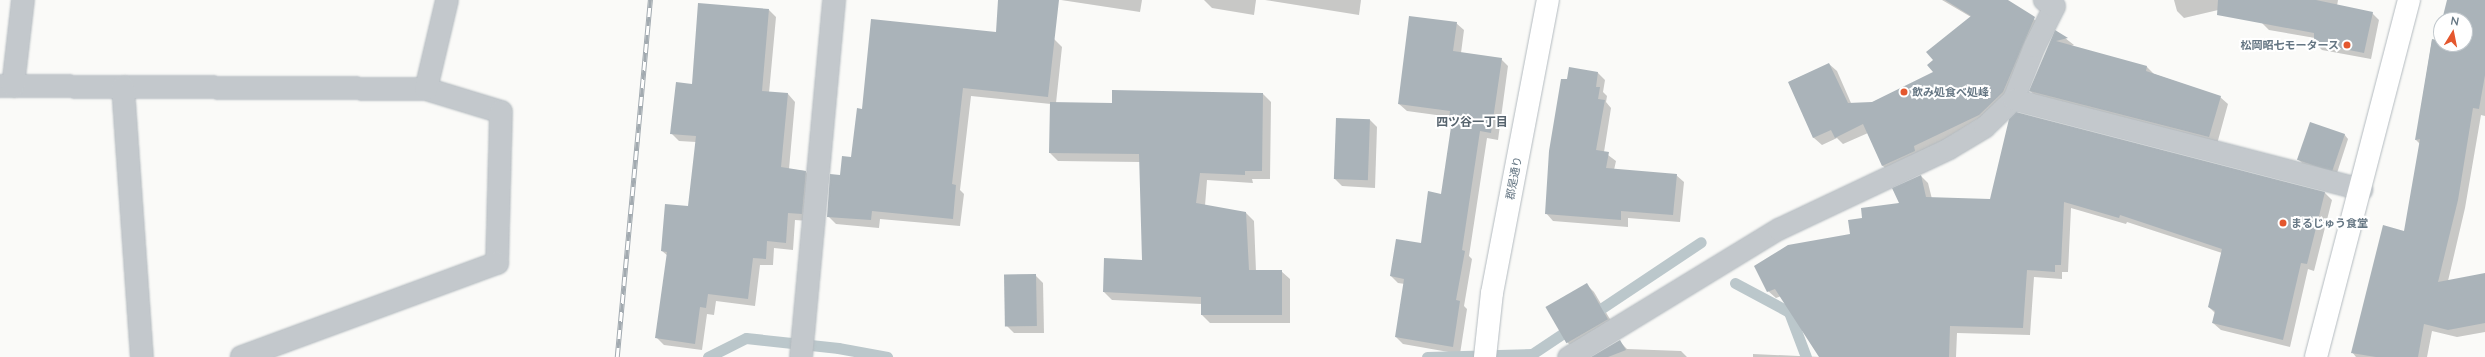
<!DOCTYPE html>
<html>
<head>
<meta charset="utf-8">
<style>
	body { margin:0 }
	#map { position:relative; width:2485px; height:357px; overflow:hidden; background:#fafaf8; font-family:Lato,"Noto Sans JP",sans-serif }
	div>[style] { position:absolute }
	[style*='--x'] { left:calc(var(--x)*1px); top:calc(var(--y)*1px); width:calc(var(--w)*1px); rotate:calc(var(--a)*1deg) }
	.shadow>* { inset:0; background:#0003 }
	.stream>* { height:11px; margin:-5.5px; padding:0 5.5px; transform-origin:5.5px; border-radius:5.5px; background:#bbc7cb }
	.building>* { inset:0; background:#aab3b9; transform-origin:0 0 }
	.roads { filter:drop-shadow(0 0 1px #b3babf) drop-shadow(0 0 1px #b3babf) }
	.lane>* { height:21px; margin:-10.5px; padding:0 10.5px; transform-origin:10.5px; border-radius:10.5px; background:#c3c8cc }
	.street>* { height:22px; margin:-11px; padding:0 11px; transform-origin:11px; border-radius:11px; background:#c3c8cc }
	.secondary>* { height:22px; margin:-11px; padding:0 11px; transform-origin:11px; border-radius:11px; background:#fff }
	.rail>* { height:4.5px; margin-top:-2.25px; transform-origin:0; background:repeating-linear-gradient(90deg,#fff 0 9px,#a2aab0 0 18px); box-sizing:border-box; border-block:1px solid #a2aab0 }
	.dots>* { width:11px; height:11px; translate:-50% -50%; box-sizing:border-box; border:2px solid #fff; border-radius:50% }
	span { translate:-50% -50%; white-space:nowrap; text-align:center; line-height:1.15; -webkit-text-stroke:4px #fff; paint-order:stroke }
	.poi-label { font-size:11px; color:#657683; font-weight:700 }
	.right { translate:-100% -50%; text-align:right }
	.left { translate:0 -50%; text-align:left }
	.street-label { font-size:11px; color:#657683 }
	.neighbourhood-label { font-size:12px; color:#57646e; font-weight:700 }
	.north { position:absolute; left:2433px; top:12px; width:40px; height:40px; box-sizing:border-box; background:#fff; border:1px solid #c1c8cd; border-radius:50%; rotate:10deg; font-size:11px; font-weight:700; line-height:16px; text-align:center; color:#657683 }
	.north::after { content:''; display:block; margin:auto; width:14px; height:18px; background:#e4572e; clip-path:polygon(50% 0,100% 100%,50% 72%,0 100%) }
</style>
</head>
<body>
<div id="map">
	<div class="shadow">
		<i style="clip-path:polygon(1061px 0,1142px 0,1140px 12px)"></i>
		<i style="clip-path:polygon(1204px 0,1256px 0,1254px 15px,1212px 8px)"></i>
		<i style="clip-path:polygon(1265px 0,1361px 0,1359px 15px)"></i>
		<i style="clip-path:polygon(1942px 0,2006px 0,2042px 25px,2010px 99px,1890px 173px,1883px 166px,1868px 133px,1843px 144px,1837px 138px,1822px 145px,1814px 138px,1789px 82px,1829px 64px,1837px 71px,1851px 103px,1872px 103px,1935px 73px,1934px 60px,1971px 17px)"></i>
		<i style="clip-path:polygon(2174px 0,2261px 0,2184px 18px,2177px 11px)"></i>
		<i style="clip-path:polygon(2267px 0,2338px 0,2337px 6px,2372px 13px,2379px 20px,2371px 59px,2322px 50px,2315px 43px,2315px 38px,2269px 30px,2262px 23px)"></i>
		<i style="clip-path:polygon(2448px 0,2485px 0,2485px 116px,2481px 115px,2465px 208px,2448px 281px,2485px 274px,2485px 332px,2457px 337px,2432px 331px,2427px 357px,2356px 357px,2352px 352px,2405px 232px,2420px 144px,2416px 140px,2432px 40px,2438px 41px,2441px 28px,2441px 44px,2465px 44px,2465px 20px,2443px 20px)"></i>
		<i style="clip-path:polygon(769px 10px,776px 17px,769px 93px,788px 94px,795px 102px,789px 169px,805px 171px,813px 179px,809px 221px,795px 220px,793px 250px,774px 248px,773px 265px,760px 265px,755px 306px,716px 301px,714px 315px,707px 314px,702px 350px,664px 345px,657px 338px,668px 256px,662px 251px,689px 207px,696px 142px,679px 141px,671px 133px,693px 85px)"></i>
		<i style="clip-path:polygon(1456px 23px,1464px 30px,1461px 53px,1501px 59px,1508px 66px,1498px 140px,1487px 138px,1469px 256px,1472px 259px,1464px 306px,1467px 309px,1460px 354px,1403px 344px,1396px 337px,1405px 284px,1398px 283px,1391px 276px,1422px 244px,1442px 195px,1452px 129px,1449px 126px,1451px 117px,1407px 111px,1399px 104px)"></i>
		<i style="clip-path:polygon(2056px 31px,2074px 45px,2071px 46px,2147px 67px,2154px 74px,2220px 97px,2228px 104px,2217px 144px,2038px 98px,2030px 91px)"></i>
		<i style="clip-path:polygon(1054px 39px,1062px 47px,1056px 103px,1113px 104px,1263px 94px,1271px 102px,1270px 179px,1252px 179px,1253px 183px,1207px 180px,1205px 206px,1246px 213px,1254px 221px,1256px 271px,1281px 271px,1290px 279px,1290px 323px,1210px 323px,1202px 315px,1202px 304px,1112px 300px,1104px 292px,1105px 259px,1143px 261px,1140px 162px,1058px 161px,1050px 153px,1051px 104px,971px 96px,960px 190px,964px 194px,960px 226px,880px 219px,879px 228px,836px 224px,828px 216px,841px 176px,852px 158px,863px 110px)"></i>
		<i style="clip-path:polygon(1598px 73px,1605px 80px,1603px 92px,1607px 96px,1606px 102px,1611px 108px,1604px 152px,1616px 161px,1614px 170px,1676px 175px,1684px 182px,1680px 222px,1628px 218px,1628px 227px,1553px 221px,1546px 213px,1567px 80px)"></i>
		<i style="clip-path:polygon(2017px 113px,2325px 193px,2332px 200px,2314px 271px,2308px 269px,2290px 347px,2221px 330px,2213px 323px,2215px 313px,2209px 307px,2222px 253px,2127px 222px,2126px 224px,2071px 208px,2068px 272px,2062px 272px,2062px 279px,2034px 277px,2030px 335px,1957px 333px,1956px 357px,1753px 357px,1753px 354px,1820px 357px,1781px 296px,1776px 298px,1768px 291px,1851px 235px,1863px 219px,1900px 203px,1921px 176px,1928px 183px,1932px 199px,1991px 200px)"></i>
		<i style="clip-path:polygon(1370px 120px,1377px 127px,1375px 188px,1342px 186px,1335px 179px)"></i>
		<i style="clip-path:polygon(2344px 134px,2348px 139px,2337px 173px,2303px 164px,2299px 160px)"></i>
		<i style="clip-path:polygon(1035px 275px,1043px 283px,1044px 333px,1014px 333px,1007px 326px)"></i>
		<i style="clip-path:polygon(1587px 285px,1594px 292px,1614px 326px,1575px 350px,1568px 343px,1547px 307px)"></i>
		<i style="clip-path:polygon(1619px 341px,1627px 349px,1681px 351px,1687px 357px,1593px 357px)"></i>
	</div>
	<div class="stream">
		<i style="--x:1735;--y:283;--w:61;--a:28.2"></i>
		<i style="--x:1789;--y:312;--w:48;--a:69.3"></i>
		<i style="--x:1590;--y:316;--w:133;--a:-33.7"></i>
		<i style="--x:708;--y:357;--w:42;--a:-26.6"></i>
		<i style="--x:746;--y:338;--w:93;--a:6.2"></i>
		<i style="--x:838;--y:348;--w:50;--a:10.4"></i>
		<i style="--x:1427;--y:357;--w:105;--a:-1.6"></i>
		<i style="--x:1532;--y:354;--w:50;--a:-33.7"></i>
	</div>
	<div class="building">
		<i style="clip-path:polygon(998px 0,1059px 0,1048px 97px,963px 88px,952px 184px,956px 185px,953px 219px,872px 211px,871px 220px,827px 217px,830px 174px,840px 175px,842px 156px,851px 157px,857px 108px,862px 109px,871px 19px,996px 32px)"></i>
		<i style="clip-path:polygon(1945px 0,2008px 0,2035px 17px,2003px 92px,1979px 115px,1914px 146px,1915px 151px,1882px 166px,1863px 124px,1835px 138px,1831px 130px,1813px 138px,1788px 82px,1829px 63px,1848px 103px,1872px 102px,1933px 72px,1927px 65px,1933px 60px,1926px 52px,1971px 16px)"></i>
		<i style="clip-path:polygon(2218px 0,2316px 0,2373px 12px,2364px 53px,2314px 43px,2314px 33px,2217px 15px)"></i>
		<i style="clip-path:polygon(2447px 0,2485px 0,2485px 75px,2479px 109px,2473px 108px,2458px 200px,2438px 282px,2485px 273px,2485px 323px,2448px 330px,2424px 324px,2418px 357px,2376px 357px,2351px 353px,2383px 225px,2404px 231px,2420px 139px,2415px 140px,2432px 39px,2437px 40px,2441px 24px,2441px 44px,2465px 44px,2465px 20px,2442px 20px)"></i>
		<i style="clip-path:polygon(698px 3px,769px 9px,762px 91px,788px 93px,781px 167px,806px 171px,802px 214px,788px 213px,786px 243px,767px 241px,766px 259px,753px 258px,748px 299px,708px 294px,706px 308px,700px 307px,695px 344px,655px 338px,667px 252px,661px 251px,665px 204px,688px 206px,696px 136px,670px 134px,676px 82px,692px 84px)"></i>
		<i style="clip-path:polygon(1409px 16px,1457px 22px,1453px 51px,1502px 58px,1491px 133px,1480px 131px,1462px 250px,1465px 251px,1456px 300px,1460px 301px,1453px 347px,1395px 337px,1404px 279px,1390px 276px,1396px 239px,1421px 243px,1428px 191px,1441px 194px,1451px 127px,1448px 127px,1450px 111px,1398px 104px)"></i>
		<i style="clip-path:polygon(2055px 30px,2068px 38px,2056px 41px,2147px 66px,2146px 71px,2221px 96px,2209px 137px,2029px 91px)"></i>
		<i style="clip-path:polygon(1569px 67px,1598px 72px,1596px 87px,1600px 87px,1598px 99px,1605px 100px,1596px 150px,1609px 152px,1606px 168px,1677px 174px,1673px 215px,1621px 211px,1621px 220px,1545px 214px,1549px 151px,1561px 79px,1567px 79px)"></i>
		<i style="clip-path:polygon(1112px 90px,1263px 93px,1262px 171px,1245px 171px,1245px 175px,1200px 173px,1196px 203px,1246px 212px,1249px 270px,1282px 270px,1282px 315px,1201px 315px,1201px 297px,1103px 292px,1104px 258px,1142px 260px,1139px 154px,1049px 153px,1050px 102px,1112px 103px)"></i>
		<i style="clip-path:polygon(2016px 112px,2325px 192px,2307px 264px,2301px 263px,2283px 340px,2212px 323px,2215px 311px,2208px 307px,2222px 249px,2120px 215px,2119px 218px,2064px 202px,2061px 265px,2055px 265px,2055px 272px,2027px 270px,2023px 328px,1950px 326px,1949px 357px,1819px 357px,1775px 289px,1767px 292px,1754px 266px,1788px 245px,1850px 234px,1848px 220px,1862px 218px,1861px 208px,1899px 203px,1892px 188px,1921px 175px,1926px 197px,1990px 199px,2009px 119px)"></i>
		<i style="left:1336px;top:118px;width:34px;height:61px;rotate:2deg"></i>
		<i style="left:2310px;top:122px;width:37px;height:40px;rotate:19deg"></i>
		<i style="left:1036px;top:274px;width:52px;height:32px;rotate:89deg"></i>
		<i style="left:1587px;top:283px;width:42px;height:48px;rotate:60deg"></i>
		<i style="clip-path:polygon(1620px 340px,1626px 350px,1608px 357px,1591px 357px)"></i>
	</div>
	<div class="roads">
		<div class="lane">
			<i style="--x:2013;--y:99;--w:57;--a:-68.4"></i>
			<i style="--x:2034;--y:46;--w:45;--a:-63.4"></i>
			<i style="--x:2054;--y:6;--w:12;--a:-149"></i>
			<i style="--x:1568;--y:357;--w:246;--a:-31.4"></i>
			<i style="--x:1778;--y:229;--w:189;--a:-25.3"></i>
			<i style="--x:1949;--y:148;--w:41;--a:-31"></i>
			<i style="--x:1984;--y:127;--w:40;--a:-44"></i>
			<i style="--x:2013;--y:99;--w:360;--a:14.5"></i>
		</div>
		<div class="street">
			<i style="--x:0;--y:86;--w:426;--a:0.4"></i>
			<i style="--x:426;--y:89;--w:78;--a:17"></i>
			<i style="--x:501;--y:112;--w:151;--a:91.5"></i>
			<i style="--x:497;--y:263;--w:272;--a:159.8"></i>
			<i style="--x:13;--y:86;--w:87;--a:-83.4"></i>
			<i style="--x:123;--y:87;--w:271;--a:86"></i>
			<i style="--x:426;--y:89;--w:91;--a:-76.7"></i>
			<i style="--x:801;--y:357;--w:359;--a:-84.7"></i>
		</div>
		<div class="secondary">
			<i style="--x:1485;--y:357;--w:64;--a:-83.8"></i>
			<i style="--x:1492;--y:293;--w:298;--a:-79.2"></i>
			<i style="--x:2316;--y:357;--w:369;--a:-75.4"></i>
		</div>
	</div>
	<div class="rail">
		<i style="--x:617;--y:357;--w:359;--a:-84.7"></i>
	</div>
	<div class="dots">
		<i style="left:2347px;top:45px;background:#e4572e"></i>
		<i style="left:1904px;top:92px;background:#e4572e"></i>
		<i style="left:2283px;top:223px;background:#e4572e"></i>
	</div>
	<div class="poi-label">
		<span class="right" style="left:2339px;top:45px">松岡昭七モータース</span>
		<span class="left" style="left:1912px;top:92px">飲み処食べ処峰</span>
		<span class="left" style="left:2291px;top:223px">まるじゅう食堂</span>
	</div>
	<div class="street-label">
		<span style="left:1514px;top:178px;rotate:-79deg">郡是通り</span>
	</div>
	<div class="neighbourhood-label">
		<span style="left:1472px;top:122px">四ツ谷一丁目</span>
	</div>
	<div class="north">N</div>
</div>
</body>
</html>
